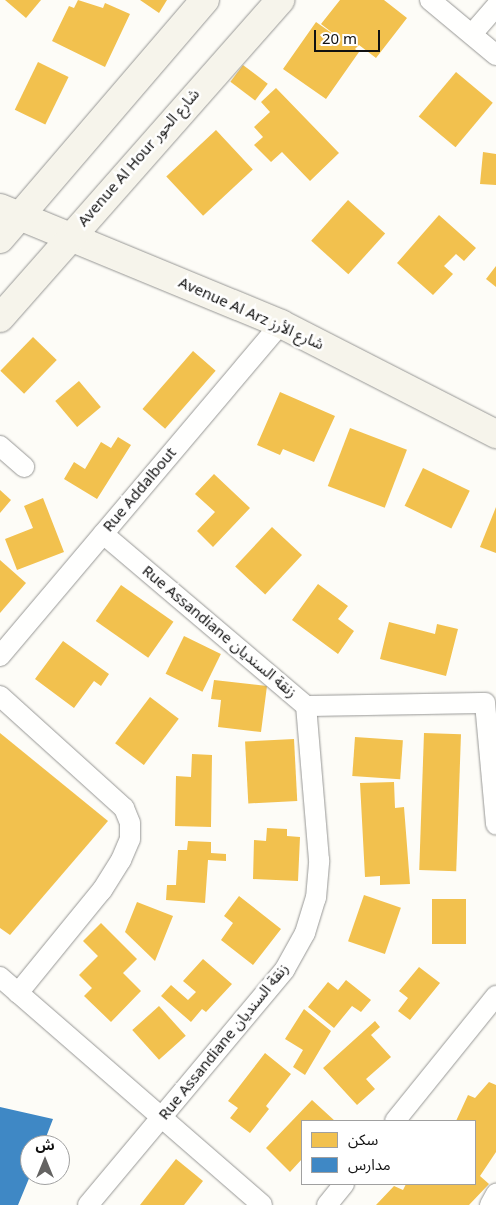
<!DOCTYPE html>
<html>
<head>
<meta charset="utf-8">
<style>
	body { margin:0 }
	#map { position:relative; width:496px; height:1205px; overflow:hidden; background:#fdfcf7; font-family:Georgia,"Noto Sans Arabic",serif }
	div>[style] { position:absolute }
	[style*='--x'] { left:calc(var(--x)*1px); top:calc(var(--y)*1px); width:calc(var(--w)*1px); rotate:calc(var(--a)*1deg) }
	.homes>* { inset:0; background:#f2c14e; transform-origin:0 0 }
	.schools>* { inset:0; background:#3f88c5 }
	.roads { filter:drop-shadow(0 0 1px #979795) drop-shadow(0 0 1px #979795) }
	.street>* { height:20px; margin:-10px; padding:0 10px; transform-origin:10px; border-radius:10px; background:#fffffe }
	.secondary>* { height:28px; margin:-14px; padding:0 14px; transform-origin:14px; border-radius:14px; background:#f6f4eb }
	span { translate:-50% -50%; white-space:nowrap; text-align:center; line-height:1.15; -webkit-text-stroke:5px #fff; paint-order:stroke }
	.street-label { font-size:15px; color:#111 }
	.legend { position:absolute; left:301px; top:1120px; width:175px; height:65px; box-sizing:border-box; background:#fff; border:1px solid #a0a0a0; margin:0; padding:6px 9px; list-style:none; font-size:15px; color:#111 }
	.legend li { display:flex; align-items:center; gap:10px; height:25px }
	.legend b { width:25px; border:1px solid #a0a0a0 }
	.north { position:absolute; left:20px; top:1135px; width:50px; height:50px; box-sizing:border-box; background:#fff; border:1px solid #a0a0a0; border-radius:50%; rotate:0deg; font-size:14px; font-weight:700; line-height:20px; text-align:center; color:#111 }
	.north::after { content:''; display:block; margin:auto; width:18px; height:22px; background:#646362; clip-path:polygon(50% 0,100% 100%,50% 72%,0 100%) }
	.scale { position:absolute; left:314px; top:30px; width:66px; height:22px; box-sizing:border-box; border:2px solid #111; border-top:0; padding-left:6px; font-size:15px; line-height:18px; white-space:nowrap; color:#111; -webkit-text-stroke:4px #fff; paint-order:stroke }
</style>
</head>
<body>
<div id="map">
	<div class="homes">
		<i style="clip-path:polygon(5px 0,41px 0,26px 18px)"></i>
		<i style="clip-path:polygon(78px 0,103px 8px,105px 3px,130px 14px,105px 67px,52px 41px,69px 6px,74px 8px)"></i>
		<i style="clip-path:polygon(140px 0,167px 0,159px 13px)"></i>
		<i style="clip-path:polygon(340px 0,384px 0,407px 18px,376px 58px,359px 45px,355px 49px,359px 52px,326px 99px,283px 69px,316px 22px,343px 41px,321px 24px)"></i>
		<i style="left:38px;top:62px;width:34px;height:53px;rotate:26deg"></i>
		<i style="left:243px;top:65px;width:31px;height:21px;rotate:37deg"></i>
		<i style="left:456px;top:72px;width:48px;height:58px;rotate:40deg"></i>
		<i style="clip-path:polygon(276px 88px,339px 153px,310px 181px,282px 152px,271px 162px,254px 145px,263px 137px,254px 127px,270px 112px,261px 102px)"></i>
		<i style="left:216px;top:130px;width:54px;height:68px;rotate:47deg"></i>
		<i style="clip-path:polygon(483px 152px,496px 154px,496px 185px,480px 184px)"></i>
		<i style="left:348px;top:200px;width:50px;height:55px;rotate:42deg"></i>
		<i style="clip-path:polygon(439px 215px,476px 248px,464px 261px,456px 254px,444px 266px,453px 274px,433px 295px,397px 263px)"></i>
		<i style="clip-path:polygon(496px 266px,496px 287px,486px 279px)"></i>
		<i style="left:33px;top:337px;width:33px;height:47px;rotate:44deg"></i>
		<i style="left:193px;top:351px;width:30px;height:77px;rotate:41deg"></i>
		<i style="left:79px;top:381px;width:34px;height:31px;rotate:50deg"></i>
		<i style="clip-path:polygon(280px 392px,335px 416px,314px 462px,283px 449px,280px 455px,257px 445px)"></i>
		<i style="left:350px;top:428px;width:61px;height:62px;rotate:21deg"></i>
		<i style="clip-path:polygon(118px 437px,131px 445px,97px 499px,64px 479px,74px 462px,85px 469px,101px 442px,111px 448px)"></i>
		<i style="left:423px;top:468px;width:52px;height:42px;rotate:26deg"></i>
		<i style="clip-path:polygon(214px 474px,250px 508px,213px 547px,197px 531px,215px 512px,195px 494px)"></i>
		<i style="clip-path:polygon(0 490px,11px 500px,0 513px)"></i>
		<i style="clip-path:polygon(43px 498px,64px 552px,17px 570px,5px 539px,33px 528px,24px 506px)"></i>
		<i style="clip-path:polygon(496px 507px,496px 553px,480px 547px)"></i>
		<i style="left:272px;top:527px;width:41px;height:54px;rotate:43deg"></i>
		<i style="clip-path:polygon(0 560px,26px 583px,0 613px)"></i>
		<i style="clip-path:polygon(318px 584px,348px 606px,338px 619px,354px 631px,338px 654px,292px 620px)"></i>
		<i style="left:121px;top:585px;width:64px;height:44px;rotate:35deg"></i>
		<i style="clip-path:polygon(389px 622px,435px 634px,437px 624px,458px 629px,446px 676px,380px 659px)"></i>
		<i style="left:184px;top:636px;width:41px;height:42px;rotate:26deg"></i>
		<i style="clip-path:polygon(63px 641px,109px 674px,101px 686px,94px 681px,74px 708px,35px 679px)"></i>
		<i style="clip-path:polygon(214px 680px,267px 686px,261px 732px,218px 727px,221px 700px,211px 699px)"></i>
		<i style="left:150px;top:697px;width:36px;height:58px;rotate:37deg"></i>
		<i style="clip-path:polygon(0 733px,108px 821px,10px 935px,0 928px)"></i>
		<i style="left:424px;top:733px;width:37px;height:137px;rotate:2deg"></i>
		<i style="left:355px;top:737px;width:48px;height:39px;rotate:4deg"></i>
		<i style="left:294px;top:739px;width:62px;height:49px;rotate:87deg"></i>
		<i style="clip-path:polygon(192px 754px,212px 755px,211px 827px,175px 826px,176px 776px,191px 777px)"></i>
		<i style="clip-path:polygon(394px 782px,395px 808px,404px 807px,410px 884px,380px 885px,380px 876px,365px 877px,360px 783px)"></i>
		<i style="clip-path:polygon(267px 828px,287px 829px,287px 836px,300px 837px,298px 881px,253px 879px,254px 840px,266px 841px)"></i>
		<i style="clip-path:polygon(188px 841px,211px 842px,211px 853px,226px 854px,226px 861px,208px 860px,205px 903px,166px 900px,167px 885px,176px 885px,178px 850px,187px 850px)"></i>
		<i style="left:364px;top:895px;width:39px;height:49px;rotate:19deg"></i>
		<i style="clip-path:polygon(239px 896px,281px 929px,253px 965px,221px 940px,233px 923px,224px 916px)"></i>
		<i style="left:432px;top:899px;width:34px;height:45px"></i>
		<i style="clip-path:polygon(137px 902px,173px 916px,155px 961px,125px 932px)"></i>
		<i style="clip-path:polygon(101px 923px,137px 959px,123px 973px,141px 991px,111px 1022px,84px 996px,92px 988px,79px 975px,98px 956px,83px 941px)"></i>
		<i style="clip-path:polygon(203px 959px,232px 984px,206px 1012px,202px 1009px,191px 1022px,161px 996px,171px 985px,188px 1000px,196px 992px,183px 981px)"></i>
		<i style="clip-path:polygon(419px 967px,440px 983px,410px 1020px,398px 1011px,408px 998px,399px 991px)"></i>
		<i style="clip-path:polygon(346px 980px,371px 1000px,361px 1012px,352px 1006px,334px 1028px,308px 1007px,328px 982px,338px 990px)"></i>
		<i style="left:159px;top:1006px;width:40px;height:36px;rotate:48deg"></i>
		<i style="clip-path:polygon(304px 1009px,331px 1031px,305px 1075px,293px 1067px,303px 1050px,285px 1039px)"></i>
		<i style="clip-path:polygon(375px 1021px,380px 1027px,371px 1035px,391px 1057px,366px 1079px,375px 1089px,357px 1105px,323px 1068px)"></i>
		<i style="clip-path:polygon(265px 1053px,291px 1074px,266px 1106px,269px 1109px,250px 1133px,230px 1118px,238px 1108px,228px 1101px)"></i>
		<i style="clip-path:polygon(489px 1082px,496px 1085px,496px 1152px,480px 1176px,489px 1184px,469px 1205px,376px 1205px,394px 1186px,403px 1190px,406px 1184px,475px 1184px,475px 1121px,456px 1121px,468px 1095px,475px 1098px)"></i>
		<i style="clip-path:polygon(312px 1100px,335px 1121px,302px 1121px,302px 1159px,290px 1172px,266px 1148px)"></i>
		<i style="clip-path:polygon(176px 1159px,203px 1181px,184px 1205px,140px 1205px)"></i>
	</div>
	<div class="schools">
		<i style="clip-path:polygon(0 1107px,53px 1119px,43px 1145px,30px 1145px,30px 1176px,18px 1205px,0 1205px)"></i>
	</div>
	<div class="roads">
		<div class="street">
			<i style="--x:430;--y:0;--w:86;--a:39.8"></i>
			<i style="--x:472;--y:34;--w:37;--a:-49"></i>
			<i style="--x:0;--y:446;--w:32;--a:41"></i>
			<i style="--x:0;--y:656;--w:435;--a:-49.8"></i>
			<i style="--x:0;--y:696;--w:167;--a:42.1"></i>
			<i style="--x:124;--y:808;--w:16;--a:68"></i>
			<i style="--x:130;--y:823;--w:16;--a:90"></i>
			<i style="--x:130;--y:839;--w:23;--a:113"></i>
			<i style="--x:121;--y:860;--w:36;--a:122"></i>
			<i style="--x:102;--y:890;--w:133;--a:129.2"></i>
			<i style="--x:485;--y:703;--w:122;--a:84.8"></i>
			<i style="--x:306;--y:706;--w:179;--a:-1"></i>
			<i style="--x:0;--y:977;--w:347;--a:41"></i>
			<i style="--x:395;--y:1121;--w:161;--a:-51.1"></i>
			<i style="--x:88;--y:1205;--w:307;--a:-50.1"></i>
			<i style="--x:285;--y:969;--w:41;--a:-60.9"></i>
			<i style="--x:305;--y:933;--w:37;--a:-73"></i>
			<i style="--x:316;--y:898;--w:38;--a:-85"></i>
			<i style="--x:319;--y:860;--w:155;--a:-94.8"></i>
			<i style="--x:306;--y:706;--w:266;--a:-139.7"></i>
			<i style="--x:327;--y:1205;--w:27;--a:-51"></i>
			<i style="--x:490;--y:1205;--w:13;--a:-61"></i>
		</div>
		<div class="secondary">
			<i style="--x:0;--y:208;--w:304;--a:22.4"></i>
			<i style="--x:281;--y:324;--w:242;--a:27.1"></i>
			<i style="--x:0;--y:239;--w:315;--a:-49.4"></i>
			<i style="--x:0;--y:318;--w:424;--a:-48.6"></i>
		</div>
	</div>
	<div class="street-label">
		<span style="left:139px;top:158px;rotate:-49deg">Avenue Al Hour شارع الحور</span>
		<span style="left:251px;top:314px;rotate:24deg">Avenue Al Arz شارع الأرز</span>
		<span style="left:140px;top:490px;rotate:-50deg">Rue Addalbout</span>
		<span style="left:219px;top:632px;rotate:40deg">Rue Assandiane زنقة السنديان</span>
		<span style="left:224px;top:1042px;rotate:-51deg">Rue Assandiane زنقة السنديان</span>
	</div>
	<ul class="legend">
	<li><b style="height:14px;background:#f2c14e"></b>سكن</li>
	<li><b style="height:14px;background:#3f88c5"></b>مدارس</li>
	</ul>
	<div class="north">ش</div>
	<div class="scale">20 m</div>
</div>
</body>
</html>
